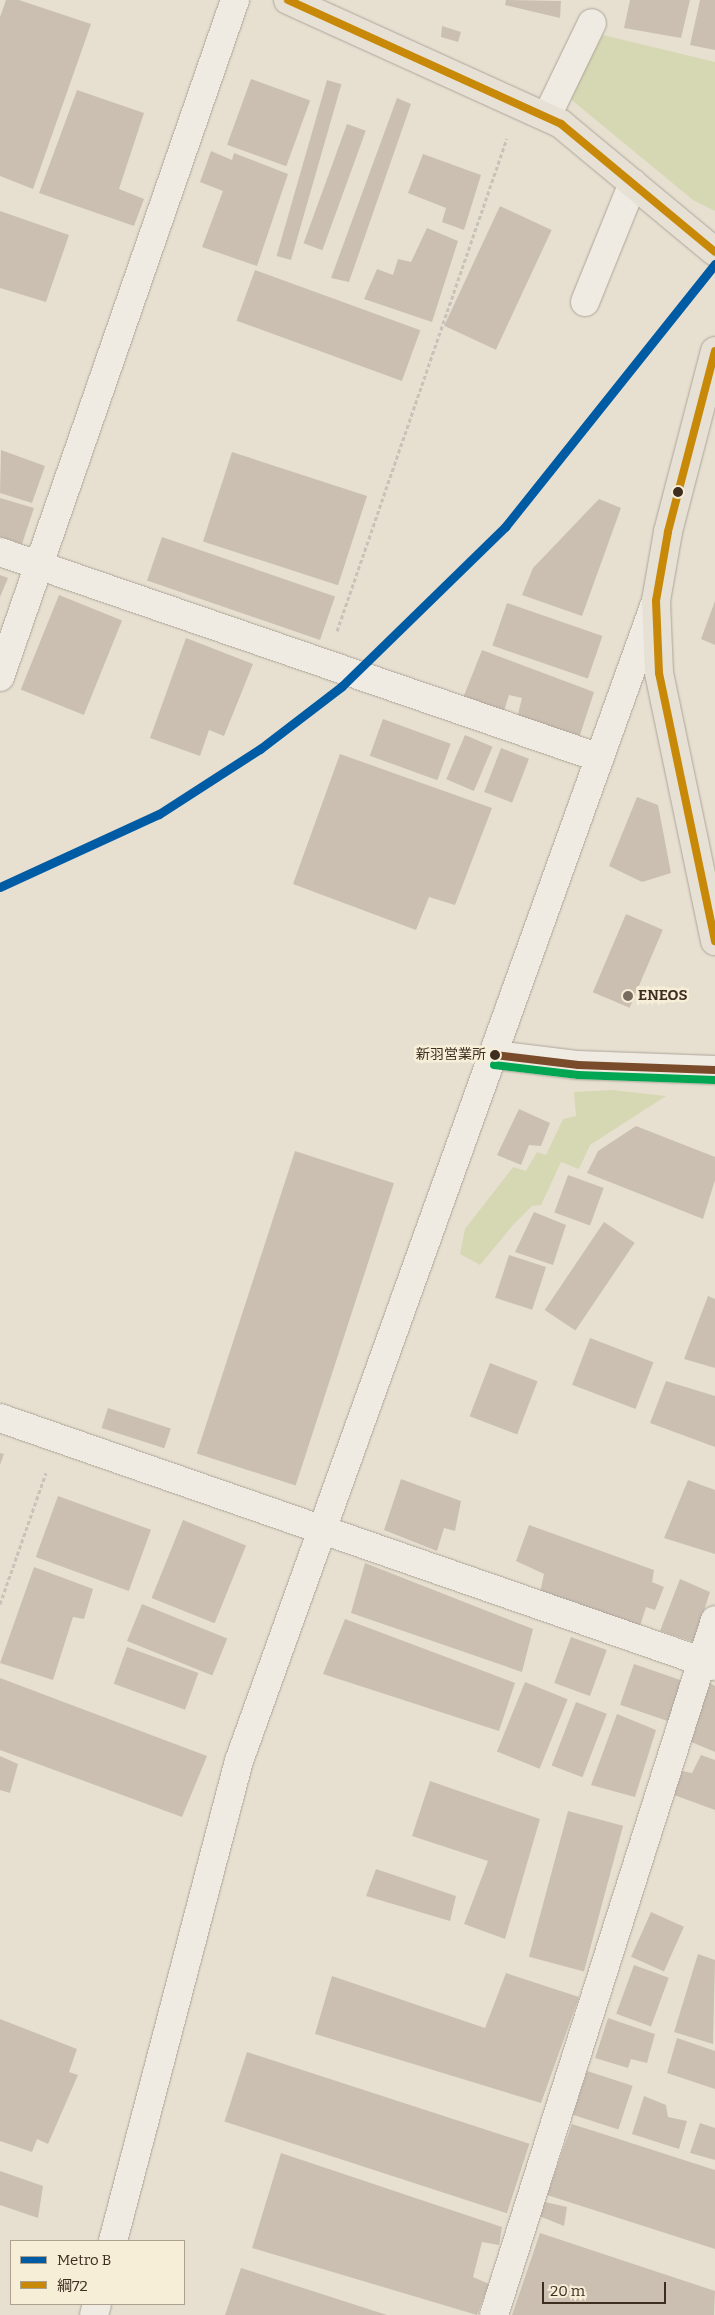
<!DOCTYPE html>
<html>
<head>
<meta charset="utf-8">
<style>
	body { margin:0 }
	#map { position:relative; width:715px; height:2315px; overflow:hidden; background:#e7e0d1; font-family:Bitter,"Noto Sans JP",serif }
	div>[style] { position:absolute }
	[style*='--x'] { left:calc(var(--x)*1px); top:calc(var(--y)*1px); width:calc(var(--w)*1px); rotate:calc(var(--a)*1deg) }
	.green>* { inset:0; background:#d6d7b3 }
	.building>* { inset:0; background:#cbbfb2; transform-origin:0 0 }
	.path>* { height:3px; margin-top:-1.5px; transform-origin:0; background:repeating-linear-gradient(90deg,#c8c2b9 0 4px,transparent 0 6.5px) }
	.roads { filter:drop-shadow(0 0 1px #ada599) drop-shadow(0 0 1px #ada599) }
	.minor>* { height:28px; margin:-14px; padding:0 14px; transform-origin:14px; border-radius:14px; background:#efebe3 }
	.major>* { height:28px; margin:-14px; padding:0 14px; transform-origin:14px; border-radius:14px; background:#e6e1d4 }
	.bus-1>* { height:8px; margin:-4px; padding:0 4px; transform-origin:4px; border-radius:4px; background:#c88808 }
	.bus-2>* { height:8px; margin:-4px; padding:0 4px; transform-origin:4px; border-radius:4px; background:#7a4b2a }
	.bus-3>* { height:8px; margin:-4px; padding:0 4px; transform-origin:4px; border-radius:4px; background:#00a651 }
	.metro-1>* { height:9px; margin:-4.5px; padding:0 4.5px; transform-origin:4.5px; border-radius:4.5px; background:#005ba5 }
	.dots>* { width:14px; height:14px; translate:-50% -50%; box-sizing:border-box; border:2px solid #f7eed8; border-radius:50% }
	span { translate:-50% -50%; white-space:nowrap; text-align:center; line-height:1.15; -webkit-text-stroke:5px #f7eed8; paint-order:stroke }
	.bus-label { font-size:14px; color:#3d2e20 }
	.right { translate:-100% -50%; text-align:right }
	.poi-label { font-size:15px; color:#3d2e20; font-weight:700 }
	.left { translate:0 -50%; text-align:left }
	.legend { position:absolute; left:10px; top:2240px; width:175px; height:65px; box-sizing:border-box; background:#f7eed8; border:1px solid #ada18e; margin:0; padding:6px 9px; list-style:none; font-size:15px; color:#3d2e20 }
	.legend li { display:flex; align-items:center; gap:10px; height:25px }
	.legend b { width:25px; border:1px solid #ada18e }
	.scale { position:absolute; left:542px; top:2282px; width:124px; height:22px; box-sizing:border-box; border:2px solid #3d2e20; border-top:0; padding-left:6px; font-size:15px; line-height:18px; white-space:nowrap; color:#3d2e20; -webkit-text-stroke:4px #f7eed8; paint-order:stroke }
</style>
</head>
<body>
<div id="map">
	<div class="green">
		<i style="clip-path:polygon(603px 35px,715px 62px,715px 211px,693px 200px,568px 97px)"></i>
		<i style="clip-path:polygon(612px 1090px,666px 1096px,590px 1145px,579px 1169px,561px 1162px,541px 1205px,532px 1206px,513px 1225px,480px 1265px,460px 1254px,465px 1229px,513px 1167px,526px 1171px,537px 1152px,546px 1155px,563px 1119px,576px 1116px,574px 1092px)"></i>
	</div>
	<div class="building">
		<i style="clip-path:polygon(6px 0,19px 0,91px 24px,33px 189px,0 176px,0 17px)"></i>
		<i style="clip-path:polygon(506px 0,561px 1px,560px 18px,505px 5px)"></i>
		<i style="clip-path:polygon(630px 0,690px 0,681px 38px,624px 28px)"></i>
		<i style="clip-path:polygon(700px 0,715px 0,715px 50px,690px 45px)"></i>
		<i style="clip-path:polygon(442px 26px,461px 32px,458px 42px,441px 37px)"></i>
		<i style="left:251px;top:79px;width:63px;height:70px;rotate:20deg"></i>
		<i style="left:327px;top:80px;width:15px;height:183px;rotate:16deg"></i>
		<i style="clip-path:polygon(77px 90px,144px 113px,119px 189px,144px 199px,134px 226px,39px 193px)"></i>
		<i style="clip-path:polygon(397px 98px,411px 104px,349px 282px,331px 278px)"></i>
		<i style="left:347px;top:124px;width:20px;height:127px;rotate:20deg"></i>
		<i style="clip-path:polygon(211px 151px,232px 160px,234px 153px,288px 174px,257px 266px,202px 247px,223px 191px,200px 182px)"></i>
		<i style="clip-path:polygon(423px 154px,481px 175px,464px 230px,442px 222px,446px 208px,408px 193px)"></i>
		<i style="left:500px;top:206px;width:57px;height:132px;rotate:25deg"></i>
		<i style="clip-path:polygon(0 211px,69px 235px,46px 302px,0 288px)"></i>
		<i style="clip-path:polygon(427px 228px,458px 241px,432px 322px,364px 299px,377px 269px,393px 275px,398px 259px,411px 262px)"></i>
		<i style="left:255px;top:270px;width:176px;height:54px;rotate:20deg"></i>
		<i style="clip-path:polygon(1px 450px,45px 466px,32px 503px,0 493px)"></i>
		<i style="left:232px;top:452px;width:142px;height:94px;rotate:18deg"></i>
		<i style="clip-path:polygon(0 498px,34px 508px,22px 544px,0 537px)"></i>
		<i style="clip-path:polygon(599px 499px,621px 508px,582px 616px,522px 595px,533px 568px)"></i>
		<i style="left:162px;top:537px;width:183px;height:46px;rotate:19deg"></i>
		<i style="clip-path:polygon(0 575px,8px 578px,0 597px)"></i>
		<i style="left:59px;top:595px;width:68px;height:102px;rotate:22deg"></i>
		<i style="clip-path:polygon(715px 601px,715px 645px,701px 639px)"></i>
		<i style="left:507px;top:603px;width:101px;height:45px;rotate:19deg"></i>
		<i style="clip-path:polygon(186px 638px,253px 664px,224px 736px,209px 730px,200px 756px,150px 738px)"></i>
		<i style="clip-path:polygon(482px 650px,594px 692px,579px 738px,517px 718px,522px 698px,509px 695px,503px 714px,463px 698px)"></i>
		<i style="left:383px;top:719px;width:72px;height:39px;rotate:20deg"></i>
		<i style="left:465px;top:735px;width:30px;height:48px;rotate:23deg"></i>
		<i style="left:501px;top:748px;width:30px;height:47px;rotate:21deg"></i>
		<i style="clip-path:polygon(340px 754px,492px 808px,455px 905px,429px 897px,416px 930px,293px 884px)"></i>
		<i style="clip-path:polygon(637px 797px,658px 805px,671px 873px,642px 882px,609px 866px)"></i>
		<i style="left:626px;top:914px;width:40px;height:85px;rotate:23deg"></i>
		<i style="clip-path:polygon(519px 1109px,550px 1123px,541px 1146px,529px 1145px,521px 1165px,497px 1155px)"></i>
		<i style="clip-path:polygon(636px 1126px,715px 1157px,715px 1180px,703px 1219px,587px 1173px,598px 1151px)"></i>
		<i style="left:295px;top:1151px;width:104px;height:318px;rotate:18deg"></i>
		<i style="left:568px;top:1175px;width:38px;height:40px;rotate:20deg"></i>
		<i style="clip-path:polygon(534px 1212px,566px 1225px,553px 1265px,515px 1252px)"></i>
		<i style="left:604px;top:1222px;width:37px;height:106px;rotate:34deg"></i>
		<i style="left:509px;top:1255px;width:39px;height:45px;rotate:18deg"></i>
		<i style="clip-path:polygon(708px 1296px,715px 1299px,715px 1368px,684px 1359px)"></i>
		<i style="left:590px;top:1338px;width:68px;height:50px;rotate:21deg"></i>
		<i style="left:490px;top:1363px;width:51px;height:57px;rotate:21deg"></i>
		<i style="clip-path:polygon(666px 1381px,715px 1396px,715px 1447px,650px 1423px)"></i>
		<i style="left:108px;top:1408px;width:66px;height:21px;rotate:18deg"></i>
		<i style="clip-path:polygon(0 1453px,4px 1454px,0 1465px)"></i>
		<i style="clip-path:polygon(401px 1479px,461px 1501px,455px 1531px,444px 1528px,437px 1551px,384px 1530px)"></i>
		<i style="clip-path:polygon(688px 1480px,715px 1490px,715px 1554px,664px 1538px)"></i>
		<i style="left:58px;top:1496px;width:99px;height:65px;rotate:20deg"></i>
		<i style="left:183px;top:1520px;width:68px;height:84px;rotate:22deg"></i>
		<i style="clip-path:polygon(529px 1525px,654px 1570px,652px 1582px,664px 1587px,655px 1610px,646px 1607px,640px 1626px,540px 1593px,544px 1574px,516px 1561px)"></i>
		<i style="clip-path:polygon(365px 1563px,533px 1629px,522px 1672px,351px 1613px)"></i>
		<i style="clip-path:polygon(34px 1567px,93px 1589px,84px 1619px,73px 1617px,53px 1680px,0 1663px)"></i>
		<i style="clip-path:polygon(680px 1579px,710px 1592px,694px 1642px,660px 1631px)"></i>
		<i style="left:142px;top:1604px;width:92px;height:40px;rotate:22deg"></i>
		<i style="clip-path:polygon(345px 1619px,515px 1683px,499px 1731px,323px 1674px)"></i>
		<i style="left:571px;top:1637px;width:38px;height:49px;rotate:20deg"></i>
		<i style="left:127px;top:1647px;width:76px;height:39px;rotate:20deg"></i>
		<i style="left:634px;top:1664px;width:52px;height:43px;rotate:19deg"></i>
		<i style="clip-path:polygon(0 1678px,207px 1756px,182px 1817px,0 1750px)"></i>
		<i style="left:525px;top:1682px;width:46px;height:75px;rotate:22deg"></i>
		<i style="clip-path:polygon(710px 1683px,715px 1686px,715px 1752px,689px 1741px)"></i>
		<i style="left:576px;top:1702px;width:33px;height:68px;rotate:21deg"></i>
		<i style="clip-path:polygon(617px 1714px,656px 1730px,635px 1797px,591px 1785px)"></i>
		<i style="clip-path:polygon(701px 1755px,715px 1760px,715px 1810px,674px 1795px,682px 1771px,692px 1773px)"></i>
		<i style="clip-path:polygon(0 1756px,18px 1764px,10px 1793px,0 1790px)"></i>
		<i style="clip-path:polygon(430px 1781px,540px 1819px,505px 1939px,464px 1924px,488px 1861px,412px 1836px)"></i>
		<i style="left:568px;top:1811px;width:57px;height:151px;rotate:15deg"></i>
		<i style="clip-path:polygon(376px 1869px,456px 1896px,450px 1921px,366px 1896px)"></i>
		<i style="left:651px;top:1912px;width:36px;height:49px;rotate:24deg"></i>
		<i style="clip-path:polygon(698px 1954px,715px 1960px,713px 2044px,674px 2032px)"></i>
		<i style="left:634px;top:1965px;width:37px;height:52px;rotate:20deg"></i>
		<i style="clip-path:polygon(506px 1973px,579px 1997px,541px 2103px,315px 2034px,332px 1976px,485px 2028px)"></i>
		<i style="clip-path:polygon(608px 2018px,655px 2034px,647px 2063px,631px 2059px,628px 2068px,595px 2058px)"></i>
		<i style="clip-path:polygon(0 2019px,77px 2049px,69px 2072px,78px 2075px,48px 2144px,37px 2139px,32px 2152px,0 2141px)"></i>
		<i style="clip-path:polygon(677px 2038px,715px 2051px,715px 2089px,667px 2073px)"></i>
		<i style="left:247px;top:2052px;width:297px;height:73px;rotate:18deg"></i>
		<i style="left:587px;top:2071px;width:48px;height:46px;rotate:18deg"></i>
		<i style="clip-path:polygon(644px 2096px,666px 2105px,668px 2117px,687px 2121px,679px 2149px,632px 2134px)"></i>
		<i style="clip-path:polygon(700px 2123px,715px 2128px,715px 2160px,690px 2153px)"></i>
		<i style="clip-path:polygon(572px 2124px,715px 2170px,715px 2249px,547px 2195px)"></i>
		<i style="clip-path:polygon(281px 2153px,502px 2227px,499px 2245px,482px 2242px,473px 2277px,489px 2284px,477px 2315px,252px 2248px)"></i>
		<i style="clip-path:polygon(0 2171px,43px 2186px,38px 2218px,0 2205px)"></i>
		<i style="clip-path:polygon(545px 2202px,567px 2207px,564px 2226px,539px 2216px)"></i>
		<i style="clip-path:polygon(540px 2233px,715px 2291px,714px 2315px,512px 2315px)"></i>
		<i style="clip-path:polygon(241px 2268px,387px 2315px,225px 2315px)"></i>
	</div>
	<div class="path">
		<i style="--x:337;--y:631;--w:521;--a:-70.97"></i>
		<i style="--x:0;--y:1604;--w:139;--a:-70.7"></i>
	</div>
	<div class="roads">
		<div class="minor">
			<i style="--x:547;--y:116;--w:103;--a:-64.2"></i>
			<i style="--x:585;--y:302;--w:128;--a:-68"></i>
			<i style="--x:0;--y:552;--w:634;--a:18.95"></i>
			<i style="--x:0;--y:677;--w:717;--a:-70.86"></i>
			<i style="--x:495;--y:1055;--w:84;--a:6.9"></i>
			<i style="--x:578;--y:1065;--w:137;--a:2.1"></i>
			<i style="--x:0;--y:1418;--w:757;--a:19.13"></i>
			<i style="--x:113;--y:2241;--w:496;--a:-75.3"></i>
			<i style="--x:239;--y:1761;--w:1233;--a:-70.23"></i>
			<i style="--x:94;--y:2315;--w:11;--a:-75"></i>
			<i style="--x:494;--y:2315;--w:729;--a:-72.36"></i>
		</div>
		<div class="major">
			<i style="--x:288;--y:0;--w:300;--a:24.4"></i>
			<i style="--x:561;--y:124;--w:200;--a:39.7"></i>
			<i style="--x:715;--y:351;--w:187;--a:104.6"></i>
			<i style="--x:668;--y:532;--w:70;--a:99.9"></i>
			<i style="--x:656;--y:601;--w:72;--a:87.6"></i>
			<i style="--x:659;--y:673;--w:274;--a:78.2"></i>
		</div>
	</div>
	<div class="bus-1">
		<i style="--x:288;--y:0;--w:300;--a:24.4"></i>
		<i style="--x:561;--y:124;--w:200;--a:39.7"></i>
		<i style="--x:715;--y:351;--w:187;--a:104.6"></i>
		<i style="--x:668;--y:532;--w:70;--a:99.9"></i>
		<i style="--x:656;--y:601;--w:72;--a:87.6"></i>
		<i style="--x:659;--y:673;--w:274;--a:78.2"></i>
	</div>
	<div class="bus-2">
		<i style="--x:495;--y:1055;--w:84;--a:6.9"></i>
		<i style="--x:578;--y:1065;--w:137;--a:2.1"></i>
	</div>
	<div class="bus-3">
		<i style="--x:494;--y:1065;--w:85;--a:6.8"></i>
		<i style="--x:578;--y:1075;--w:137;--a:2.1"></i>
	</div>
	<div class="metro-1">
		<i style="--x:0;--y:887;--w:175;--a:-24.7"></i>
		<i style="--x:159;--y:814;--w:120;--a:-32.8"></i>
		<i style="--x:260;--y:749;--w:103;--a:-37.5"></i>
		<i style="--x:342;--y:686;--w:228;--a:-44.3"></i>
		<i style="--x:505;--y:527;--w:337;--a:-51.4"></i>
	</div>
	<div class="dots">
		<i style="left:678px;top:492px;background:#3d2e20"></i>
		<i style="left:628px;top:996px;background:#786c5e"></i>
		<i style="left:495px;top:1055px;background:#3d2e20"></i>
	</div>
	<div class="bus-label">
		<span class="right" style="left:486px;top:1055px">新羽営業所</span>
	</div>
	<div class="poi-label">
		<span class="left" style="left:638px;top:996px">ENEOS</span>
	</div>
	<ul class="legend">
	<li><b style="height:6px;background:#005ba5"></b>Metro B</li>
	<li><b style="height:6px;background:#c88808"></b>綱72</li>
	</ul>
	<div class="scale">20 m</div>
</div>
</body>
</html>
